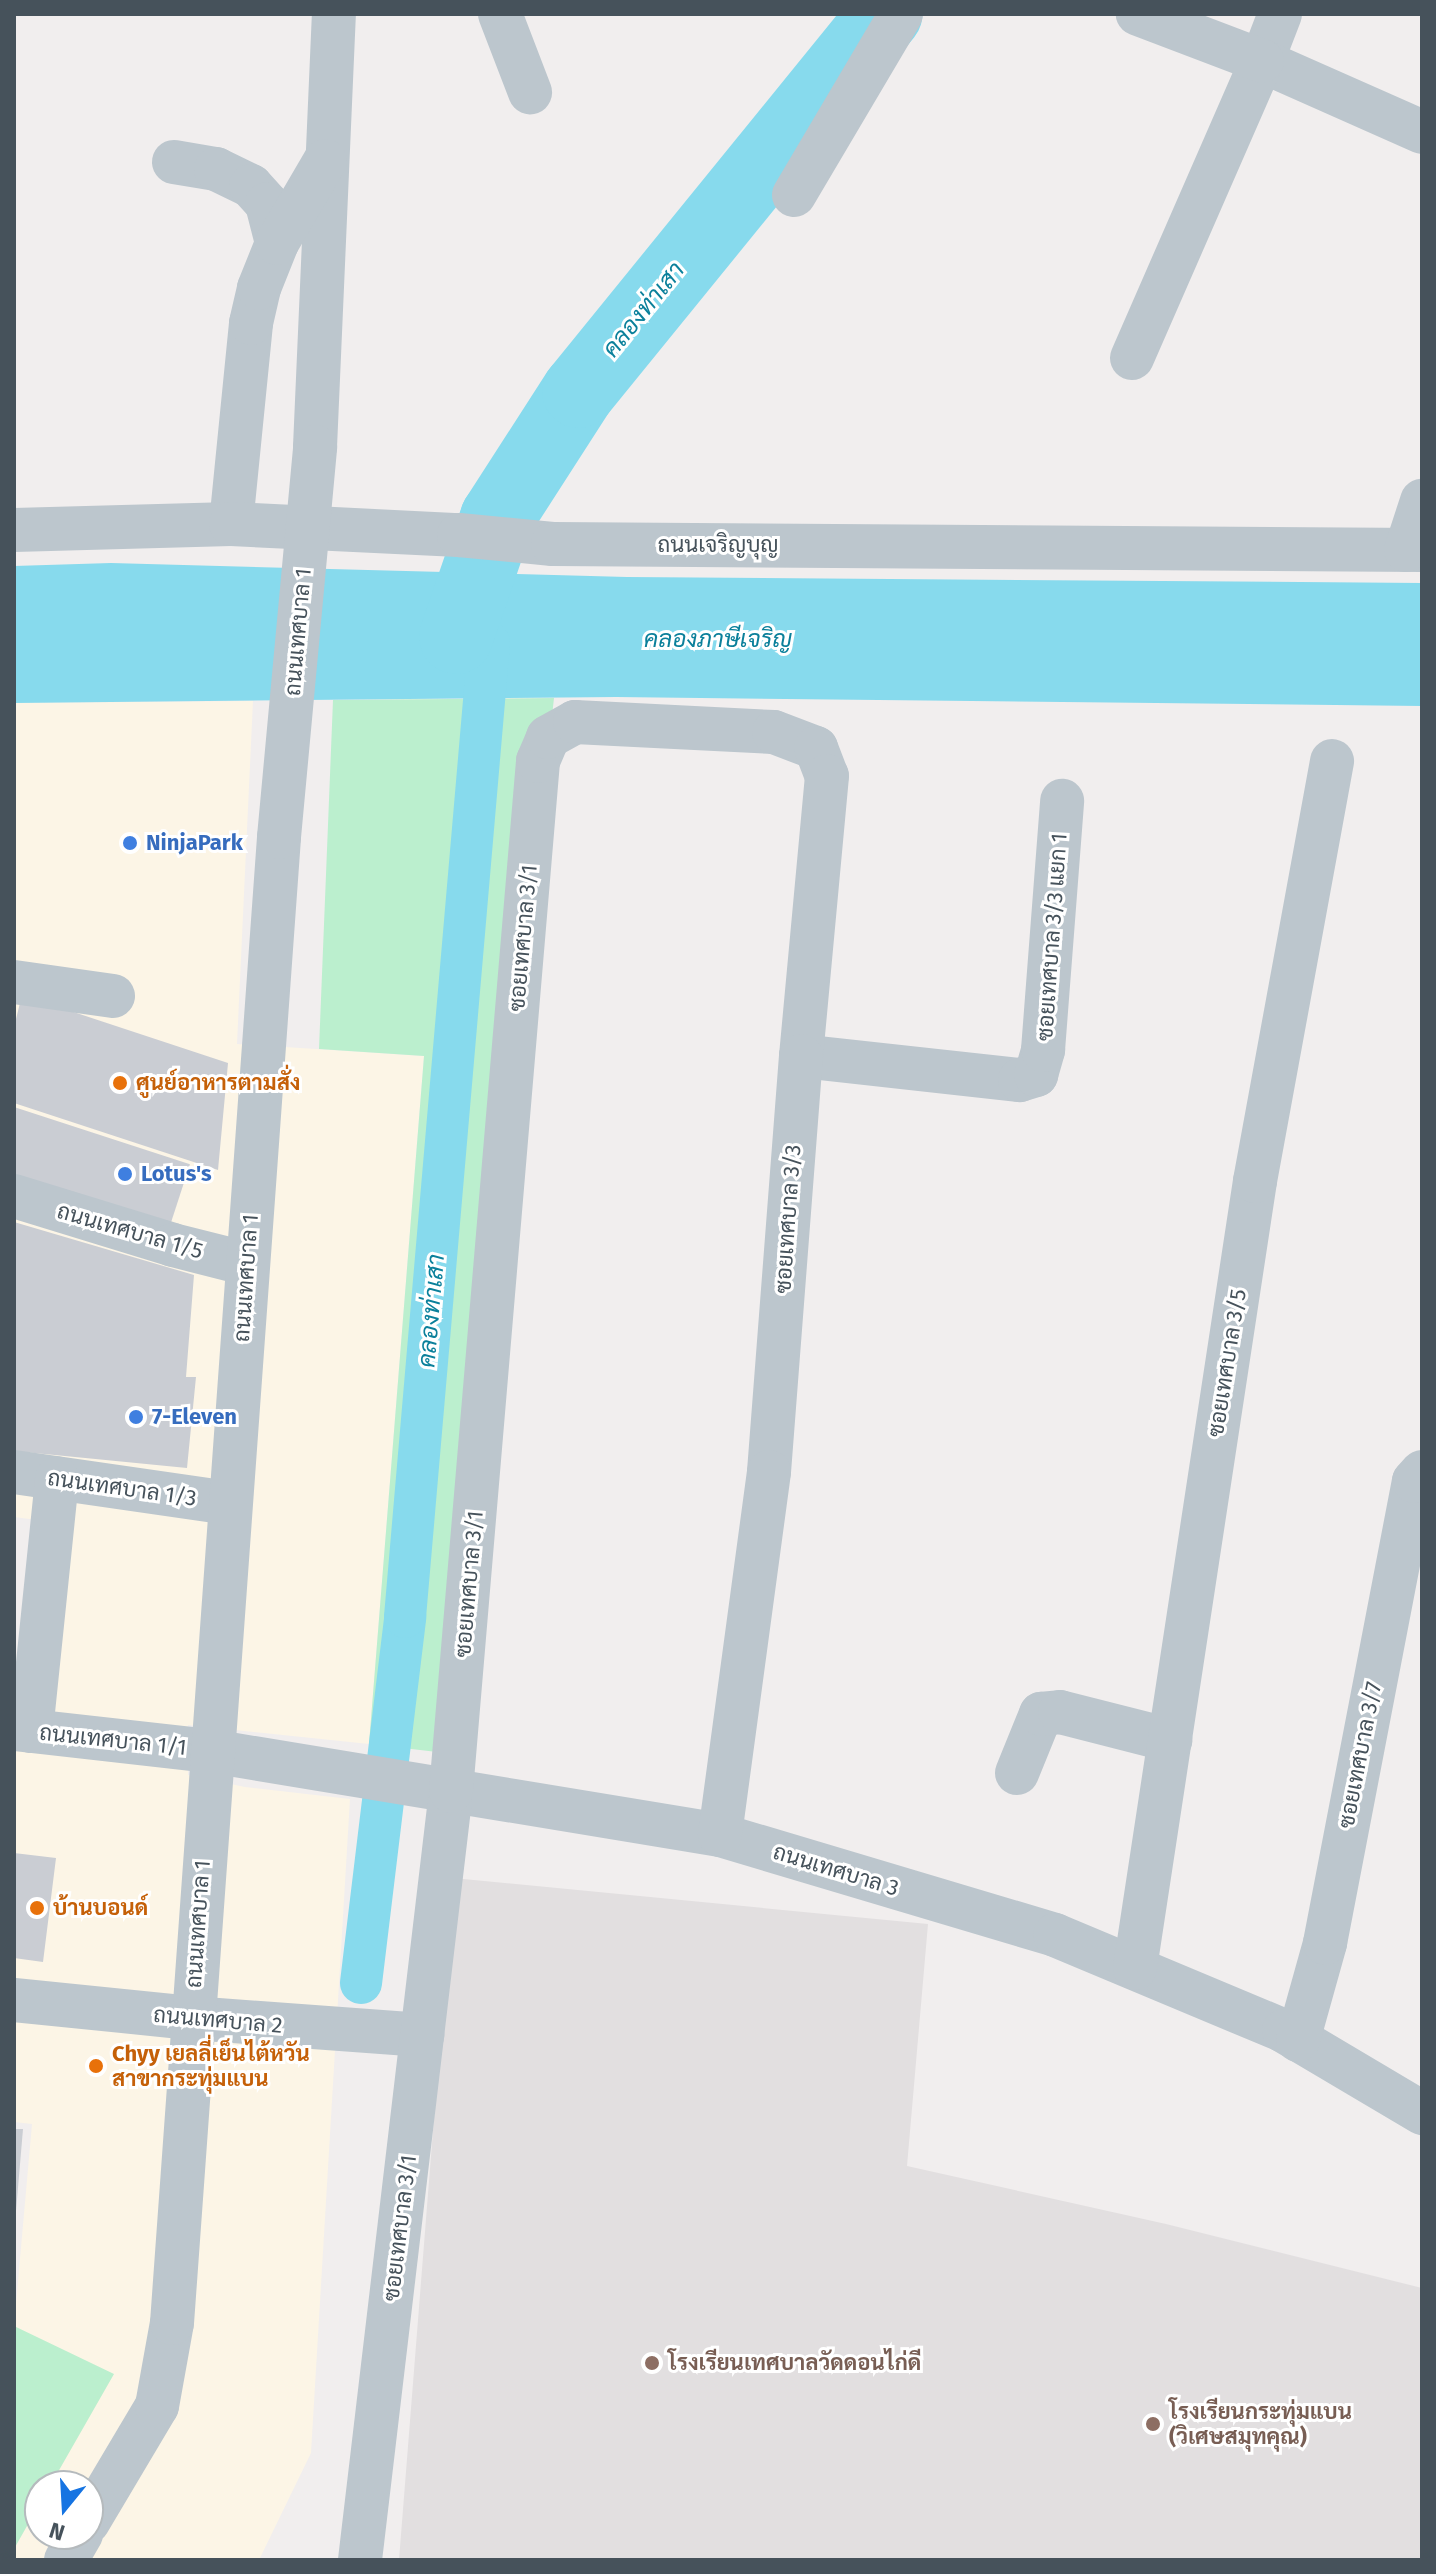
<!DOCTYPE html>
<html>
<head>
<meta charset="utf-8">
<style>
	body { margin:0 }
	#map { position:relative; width:1436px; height:2574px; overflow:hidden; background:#f1eeee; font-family:"Fira Sans",Sarabun,sans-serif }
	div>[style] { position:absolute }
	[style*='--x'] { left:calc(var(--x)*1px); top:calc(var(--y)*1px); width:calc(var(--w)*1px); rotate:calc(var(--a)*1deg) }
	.commercial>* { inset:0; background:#fcf5e6 }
	.education>* { inset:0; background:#e2dfe0 }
	.green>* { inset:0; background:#bbefce }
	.water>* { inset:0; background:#87daed }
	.canal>* { height:42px; margin:-21px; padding:0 21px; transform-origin:21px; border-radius:21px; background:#87daed }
	.river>* { height:74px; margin:-37px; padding:0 37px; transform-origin:37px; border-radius:37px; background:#87daed }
	.building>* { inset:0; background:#cacdd3; transform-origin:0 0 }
	.minor>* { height:44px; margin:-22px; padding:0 22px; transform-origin:22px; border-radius:22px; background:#bcc6cd }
	.minor-bridge>* { height:44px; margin:-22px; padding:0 22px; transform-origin:22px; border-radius:22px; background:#bcc6cd }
	.dots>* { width:22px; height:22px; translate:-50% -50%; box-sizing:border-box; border:4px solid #fff; border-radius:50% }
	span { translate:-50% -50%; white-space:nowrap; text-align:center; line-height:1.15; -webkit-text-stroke:6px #fff; paint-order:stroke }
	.street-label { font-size:22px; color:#46525b }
	.shop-label { font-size:22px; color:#366cbe; font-weight:700 }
	.left { translate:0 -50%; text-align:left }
	.food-label { font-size:22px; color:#c56008; font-weight:700 }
	.education-label { font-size:22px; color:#785e54; font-weight:700 }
	.water-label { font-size:24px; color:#0b809b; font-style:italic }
	.frame { position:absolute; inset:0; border:16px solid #46525b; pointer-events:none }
	.north { position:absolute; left:24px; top:2470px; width:80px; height:80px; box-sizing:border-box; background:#fff; border:2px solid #b5babd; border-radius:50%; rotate:198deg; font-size:22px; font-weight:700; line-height:32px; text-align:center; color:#46525b }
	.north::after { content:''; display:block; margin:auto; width:28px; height:36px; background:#1674e2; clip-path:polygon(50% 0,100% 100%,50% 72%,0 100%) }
</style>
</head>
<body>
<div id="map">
	<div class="commercial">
		<i style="clip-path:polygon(evenodd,253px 701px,237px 1044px,424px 1056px,369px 1744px,188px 1725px,188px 1775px,245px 1787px,350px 1799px,311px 2453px,259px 2560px,14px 2560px,14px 2326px,32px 2124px,14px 2122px,14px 1744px,45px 1521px,14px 1517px,14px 703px,253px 701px,40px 2486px,88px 2486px,88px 2534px,40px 2534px,40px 2486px)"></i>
	</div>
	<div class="education">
		<i style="clip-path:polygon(453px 1878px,928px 1924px,907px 2166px,1166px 2224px,1422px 2288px,1422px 2560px,399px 2560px)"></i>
	</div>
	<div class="green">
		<i style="clip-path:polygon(554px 698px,437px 1752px,369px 1744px,424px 1056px,319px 1049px,333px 700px)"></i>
		<i style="clip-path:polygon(14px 2326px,114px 2374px,50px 2486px,40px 2486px,40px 2503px,14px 2549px)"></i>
	</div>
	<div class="water">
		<i style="clip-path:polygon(111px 563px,627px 577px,1422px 583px,1422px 706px,616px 697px,14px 703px,14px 566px)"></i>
	</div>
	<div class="canal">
		<i style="--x:361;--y:1983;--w:369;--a:-83.1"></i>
		<i style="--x:405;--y:1617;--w:978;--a:-85.07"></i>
	</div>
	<div class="river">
		<i style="--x:456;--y:637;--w:126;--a:-71"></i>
		<i style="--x:497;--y:518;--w:151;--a:-57.2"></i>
		<i style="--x:579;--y:391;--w:486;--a:-50.9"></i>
	</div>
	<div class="building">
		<i style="clip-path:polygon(22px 995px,228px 1063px,218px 1170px,14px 1103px,14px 1027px)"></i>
		<i style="left:14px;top:1107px;width:185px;height:65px;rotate:18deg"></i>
		<i style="clip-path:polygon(14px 1222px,194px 1275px,186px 1377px,196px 1377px,187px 1468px,14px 1451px)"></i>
		<i style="clip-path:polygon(14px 1853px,56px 1858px,43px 1962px,14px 1958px)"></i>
		<i style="clip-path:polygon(14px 2129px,23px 2129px,16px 2211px,14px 2211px)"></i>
	</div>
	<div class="minor">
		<i style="--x:500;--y:14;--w:84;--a:69"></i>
		<i style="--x:1280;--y:14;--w:50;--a:111"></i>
		<i style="--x:1262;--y:61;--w:175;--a:23.9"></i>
		<i style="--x:174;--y:162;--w:43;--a:9.5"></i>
		<i style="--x:216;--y:169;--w:39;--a:26"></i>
		<i style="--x:251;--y:186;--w:24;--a:48"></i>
		<i style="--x:267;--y:204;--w:40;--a:75.6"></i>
		<i style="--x:794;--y:195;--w:210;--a:-59.4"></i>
		<i style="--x:1132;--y:358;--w:324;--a:-66.4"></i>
		<i style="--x:1262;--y:61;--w:133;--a:-159.2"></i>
		<i style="--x:315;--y:447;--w:433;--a:-87.5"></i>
		<i style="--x:231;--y:524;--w:202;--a:-84.3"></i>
		<i style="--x:251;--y:323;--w:36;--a:-77"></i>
		<i style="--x:259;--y:288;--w:48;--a:-68.2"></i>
		<i style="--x:277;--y:243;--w:95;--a:-59.7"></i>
		<i style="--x:14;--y:530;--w:217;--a:-1.6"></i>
		<i style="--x:231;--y:524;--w:228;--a:2.8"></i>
		<i style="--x:459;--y:535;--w:94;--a:5.5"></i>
		<i style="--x:553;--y:544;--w:869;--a:0.4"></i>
		<i style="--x:1406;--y:550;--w:52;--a:-71.9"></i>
		<i style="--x:14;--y:982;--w:100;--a:8"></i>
		<i style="--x:801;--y:1056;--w:220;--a:6.3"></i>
		<i style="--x:1020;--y:1080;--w:17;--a:-17"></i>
		<i style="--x:1036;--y:1075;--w:26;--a:-74"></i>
		<i style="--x:1043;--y:1050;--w:250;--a:-85.6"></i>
		<i style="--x:14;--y:1196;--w:166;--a:17.1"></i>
		<i style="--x:173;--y:1245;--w:77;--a:14.2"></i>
		<i style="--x:14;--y:1472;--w:217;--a:8.2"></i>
		<i style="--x:14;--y:1729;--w:198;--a:6.4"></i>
		<i style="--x:211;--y:1751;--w:516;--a:9.37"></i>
		<i style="--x:720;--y:1835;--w:350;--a:16.6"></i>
		<i style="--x:1055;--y:1935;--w:248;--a:22.7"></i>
		<i style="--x:1284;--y:2031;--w:161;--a:30.7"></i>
		<i style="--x:31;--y:1731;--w:254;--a:-84.1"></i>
		<i style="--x:1017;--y:1773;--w:64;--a:-67.9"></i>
		<i style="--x:1041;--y:1714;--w:19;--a:-6"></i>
		<i style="--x:1060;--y:1712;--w:114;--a:14.3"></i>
		<i style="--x:1135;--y:1968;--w:796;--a:-81.33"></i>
		<i style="--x:1255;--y:1181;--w:427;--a:-79.6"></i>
		<i style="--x:14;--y:2000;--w:178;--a:5.8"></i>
		<i style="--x:191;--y:2018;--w:232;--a:4.2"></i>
		<i style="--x:1298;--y:2040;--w:101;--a:-74.4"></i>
		<i style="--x:1325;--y:1943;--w:470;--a:-79.1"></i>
		<i style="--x:1414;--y:1481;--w:12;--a:-48"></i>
		<i style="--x:88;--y:2522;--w:135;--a:-59.3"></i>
		<i style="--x:157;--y:2406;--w:84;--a:-79.8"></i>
		<i style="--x:172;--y:2323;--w:1490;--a:-85.88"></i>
		<i style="--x:66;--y:2560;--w:30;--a:-60"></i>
		<i style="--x:360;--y:2560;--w:774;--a:-83.25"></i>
		<i style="--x:451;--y:1791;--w:1034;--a:-85.17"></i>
		<i style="--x:538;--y:761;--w:26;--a:-67"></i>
		<i style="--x:548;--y:737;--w:31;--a:-29"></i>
		<i style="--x:575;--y:722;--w:199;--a:2.9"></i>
		<i style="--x:774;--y:732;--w:45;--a:20.9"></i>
		<i style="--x:816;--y:748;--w:30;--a:69"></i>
		<i style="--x:827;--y:776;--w:281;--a:95.3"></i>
		<i style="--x:801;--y:1056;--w:417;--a:94.4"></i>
		<i style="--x:769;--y:1472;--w:366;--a:97.7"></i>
	</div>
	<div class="minor-bridge">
		<i style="--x:279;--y:837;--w:392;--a:-84.7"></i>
	</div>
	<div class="dots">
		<i style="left:130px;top:843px;background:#3f7fe0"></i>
		<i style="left:120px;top:1083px;background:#e8710a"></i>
		<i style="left:125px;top:1174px;background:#3f7fe0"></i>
		<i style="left:136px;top:1417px;background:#3f7fe0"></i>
		<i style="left:37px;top:1908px;background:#e8710a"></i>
		<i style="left:96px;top:2066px;background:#e8710a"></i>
		<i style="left:652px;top:2363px;background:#8d6e63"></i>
		<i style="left:1153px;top:2424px;background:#8d6e63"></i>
	</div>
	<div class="street-label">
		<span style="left:718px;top:545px">ถนนเจริญบุญ</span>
		<span style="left:298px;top:632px;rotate:-85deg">ถนนเทศบาล 1</span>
		<span style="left:1052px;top:937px;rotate:-86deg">ซอยเทศบาล 3/3 แยก 1</span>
		<span style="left:523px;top:938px;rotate:-85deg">ซอยเทศบาล 3/1</span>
		<span style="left:788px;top:1219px;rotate:-86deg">ซอยเทศบาล 3/3</span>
		<span style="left:130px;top:1231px;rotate:16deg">ถนนเทศบาล 1/5</span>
		<span style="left:246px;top:1278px;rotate:-86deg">ถนนเทศบาล 1</span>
		<span style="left:1227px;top:1363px;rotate:-81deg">ซอยเทศบาล 3/5</span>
		<span style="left:122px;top:1488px;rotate:8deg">ถนนเทศบาล 1/3</span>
		<span style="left:469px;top:1584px;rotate:-85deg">ซอยเทศบาล 3/1</span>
		<span style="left:113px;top:1740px;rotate:6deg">ถนนเทศบาล 1/1</span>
		<span style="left:1360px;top:1755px;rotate:-79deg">ซอยเทศบาล 3/7</span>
		<span style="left:836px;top:1870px;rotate:17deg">ถนนเทศบาล 3</span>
		<span style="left:198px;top:1924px;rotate:-86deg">ถนนเทศบาล 1</span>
		<span style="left:218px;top:2020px;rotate:5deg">ถนนเทศบาล 2</span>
		<span style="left:400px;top:2228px;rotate:-83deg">ซอยเทศบาล 3/1</span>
	</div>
	<div class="shop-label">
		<span class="left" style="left:146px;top:843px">NinjaPark</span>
		<span class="left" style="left:141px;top:1174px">Lotus's</span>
		<span class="left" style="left:152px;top:1417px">7-Eleven</span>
	</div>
	<div class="food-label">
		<span class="left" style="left:136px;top:1083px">ศูนย์อาหารตามสั่ง</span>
		<span class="left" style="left:53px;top:1908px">บ้านบอนด์</span>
		<span class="left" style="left:112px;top:2066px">Chyy เยลลี่เย็นไต้หวัน<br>สาขากระทุ่มแบน</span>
	</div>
	<div class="education-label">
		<span class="left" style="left:668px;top:2363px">โรงเรียนเทศบาลวัดดอนไก่ดี</span>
		<span class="left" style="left:1169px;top:2424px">โรงเรียนกระทุ่มแบน<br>(วิเศษสมุทคุณ)</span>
	</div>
	<div class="water-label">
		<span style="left:644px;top:310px;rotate:-51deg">คลองท่าเสา</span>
		<span style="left:718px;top:640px">คลองภาษีเจริญ</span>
		<span style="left:432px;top:1311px;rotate:-85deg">คลองท่าเสา</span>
	</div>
	<div class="frame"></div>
	<div class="north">N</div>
</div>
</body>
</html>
